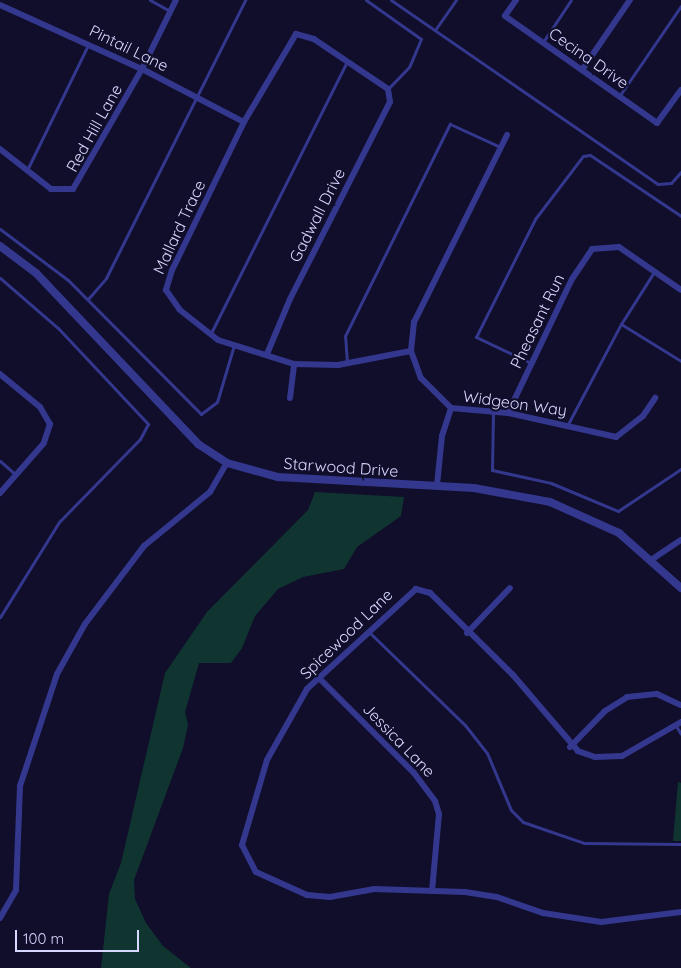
<!DOCTYPE html>
<html>
<head>
<meta charset="utf-8">
<style>
	body { margin:0 }
	#map { position:relative; width:681px; height:968px; overflow:hidden; background:#100e2a; font-family:Quicksand,sans-serif }
	div>[style] { position:absolute }
	[style*='--x'] { left:calc(var(--x)*1px); top:calc(var(--y)*1px); width:calc(var(--w)*1px); rotate:calc(var(--a)*1deg) }
	.green>* { inset:0; background:#103531 }
	.service>* { height:3px; margin:-1.5px; padding:0 1.5px; transform-origin:1.5px; border-radius:1.5px; background:#34378e }
	.minor>* { height:6px; margin:-3px; padding:0 3px; transform-origin:3px; border-radius:3px; background:#34378e }
	.tertiary>* { height:8px; margin:-4px; padding:0 4px; transform-origin:4px; border-radius:4px; background:#34378e }
	span { translate:-50% -50%; white-space:nowrap; text-align:center; line-height:1.15; -webkit-text-stroke:4.5px #100e2a; paint-order:stroke }
	.street-label { font-size:16px; color:#d8d7ff }
	.scale { position:absolute; left:15px; top:930px; width:124px; height:22px; box-sizing:border-box; border:2px solid #d8d7ff; border-top:0; padding-left:6px; font-size:15px; line-height:18px; white-space:nowrap; color:#d8d7ff; -webkit-text-stroke:4px #100e2a; paint-order:stroke }
</style>
</head>
<body>
<div id="map">
	<div class="green">
		<i style="clip-path:polygon(315px 492px,404px 497px,401px 516px,357px 547px,344px 569px,303px 577px,278px 589px,255px 616px,242px 648px,231px 663px,199px 663px,185px 712px,188px 725px,183px 748px,134px 880px,135px 899px,146px 923px,163px 946px,191px 968px,101px 968px,109px 894px,121px 863px,165px 673px,207px 612px,308px 510px)"></i>
		<i style="clip-path:polygon(678px 782px,681px 783px,681px 841px,673px 841px)"></i>
	</div>
	<div class="service">
		<i style="--x:150;--y:0;--w:23;--a:29"></i>
		<i style="--x:366;--y:0;--w:67;--a:35.3"></i>
		<i style="--x:421;--y:39;--w:30;--a:113"></i>
		<i style="--x:409;--y:67;--w:29;--a:134"></i>
		<i style="--x:391;--y:0;--w:324;--a:34.6"></i>
		<i style="--x:658;--y:184;--w:13;--a:-4"></i>
		<i style="--x:671;--y:183;--w:15;--a:-48"></i>
		<i style="--x:435;--y:30;--w:37;--a:-55"></i>
		<i style="--x:543;--y:42;--w:50;--a:-56.3"></i>
		<i style="--x:620;--y:95;--w:108;--a:-55.6"></i>
		<i style="--x:27;--y:170;--w:139;--a:-64"></i>
		<i style="--x:0;--y:229;--w:85;--a:36.9"></i>
		<i style="--x:68;--y:280;--w:189;--a:45.2"></i>
		<i style="--x:201;--y:414;--w:20;--a:-37"></i>
		<i style="--x:217;--y:402;--w:59;--a:-73.4"></i>
		<i style="--x:0;--y:278;--w:77;--a:40.8"></i>
		<i style="--x:58;--y:328;--w:132;--a:46.8"></i>
		<i style="--x:148;--y:424;--w:17;--a:118"></i>
		<i style="--x:140;--y:439;--w:116;--a:134.3"></i>
		<i style="--x:59;--y:522;--w:112;--a:121.8"></i>
		<i style="--x:88;--y:299;--w:28;--a:-49"></i>
		<i style="--x:106;--y:278;--w:311;--a:-63.4"></i>
		<i style="--x:621;--y:324;--w:62;--a:-57.6"></i>
		<i style="--x:211;--y:333;--w:303;--a:-63.4"></i>
		<i style="--x:347;--y:363;--w:27;--a:-94"></i>
		<i style="--x:345;--y:336;--w:237;--a:-63.7"></i>
		<i style="--x:450;--y:124;--w:55;--a:24.7"></i>
		<i style="--x:531;--y:363;--w:61;--a:-154.7"></i>
		<i style="--x:476;--y:337;--w:132;--a:-63.4"></i>
		<i style="--x:535;--y:219;--w:79;--a:-52.7"></i>
		<i style="--x:583;--y:156;--w:7;--a:-8"></i>
		<i style="--x:590;--y:155;--w:110;--a:33.8"></i>
		<i style="--x:493;--y:412;--w:58;--a:91"></i>
		<i style="--x:492;--y:470;--w:60;--a:12.4"></i>
		<i style="--x:551;--y:483;--w:73;--a:22.7"></i>
		<i style="--x:618;--y:511;--w:76;--a:-33.7"></i>
		<i style="--x:568;--y:424;--w:113;--a:-62.1"></i>
		<i style="--x:621;--y:324;--w:70;--a:31.7"></i>
		<i style="--x:0;--y:461;--w:18;--a:41"></i>
		<i style="--x:370;--y:633;--w:132;--a:44.1"></i>
		<i style="--x:465;--y:725;--w:36;--a:52"></i>
		<i style="--x:487;--y:753;--w:62;--a:67.2"></i>
		<i style="--x:511;--y:810;--w:17;--a:45"></i>
		<i style="--x:523;--y:822;--w:65;--a:19"></i>
		<i style="--x:584;--y:843;--w:97;--a:0.6"></i>
		<i style="--x:676;--y:726;--w:9;--a:58"></i>
	</div>
	<div class="minor">
		<i style="--x:516;--y:0;--w:19;--a:125"></i>
		<i style="--x:505;--y:16;--w:186;--a:35.1"></i>
		<i style="--x:657;--y:123;--w:41;--a:-54"></i>
		<i style="--x:0;--y:5;--w:156;--a:24.3"></i>
		<i style="--x:142;--y:69;--w:115;--a:27.5"></i>
		<i style="--x:582;--y:70;--w:85;--a:-55.6"></i>
		<i style="--x:507;--y:135;--w:209;--a:116.4"></i>
		<i style="--x:414;--y:322;--w:29;--a:96"></i>
		<i style="--x:411;--y:351;--w:29;--a:70"></i>
		<i style="--x:421;--y:378;--w:42;--a:45"></i>
		<i style="--x:451;--y:408;--w:57;--a:5"></i>
		<i style="--x:508;--y:413;--w:111;--a:12.5"></i>
		<i style="--x:616;--y:437;--w:34;--a:-38"></i>
		<i style="--x:643;--y:416;--w:22;--a:-56"></i>
		<i style="--x:0;--y:149;--w:65;--a:38.1"></i>
		<i style="--x:51;--y:189;--w:22;--a:0"></i>
		<i style="--x:73;--y:189;--w:138;--a:-60.1"></i>
		<i style="--x:142;--y:69;--w:77;--a:-63.8"></i>
		<i style="--x:267;--y:354;--w:60;--a:-67.3"></i>
		<i style="--x:290;--y:299;--w:221;--a:-63.1"></i>
		<i style="--x:390;--y:102;--w:13;--a:-99"></i>
		<i style="--x:388;--y:89;--w:89;--a:-146"></i>
		<i style="--x:314;--y:39;--w:19;--a:-164"></i>
		<i style="--x:296;--y:34;--w:102;--a:120.6"></i>
		<i style="--x:244;--y:122;--w:165;--a:115.9"></i>
		<i style="--x:172;--y:270;--w:21;--a:107"></i>
		<i style="--x:166;--y:290;--w:24;--a:55"></i>
		<i style="--x:180;--y:310;--w:48;--a:38.3"></i>
		<i style="--x:218;--y:340;--w:80;--a:17.5"></i>
		<i style="--x:294;--y:364;--w:44;--a:1.3"></i>
		<i style="--x:338;--y:365;--w:74;--a:-10.9"></i>
		<i style="--x:0;--y:374;--w:52;--a:39.5"></i>
		<i style="--x:40;--y:407;--w:20;--a:60"></i>
		<i style="--x:50;--y:424;--w:20;--a:108"></i>
		<i style="--x:44;--y:443;--w:67;--a:131.3"></i>
		<i style="--x:290;--y:398;--w:34;--a:-83"></i>
		<i style="--x:508;--y:413;--w:148;--a:-64.5"></i>
		<i style="--x:572;--y:279;--w:36;--a:-56"></i>
		<i style="--x:592;--y:249;--w:27;--a:-4"></i>
		<i style="--x:619;--y:247;--w:75;--a:34.7"></i>
		<i style="--x:437;--y:485;--w:49;--a:-84.2"></i>
		<i style="--x:442;--y:436;--w:29;--a:-72"></i>
		<i style="--x:651;--y:560;--w:36;--a:-34"></i>
		<i style="--x:467;--y:633;--w:62;--a:-46.3"></i>
		<i style="--x:319;--y:678;--w:134;--a:45"></i>
		<i style="--x:414;--y:773;--w:35;--a:53"></i>
		<i style="--x:435;--y:801;--w:14;--a:73"></i>
		<i style="--x:439;--y:814;--w:77;--a:95.2"></i>
		<i style="--x:681;--y:722;--w:68;--a:150"></i>
		<i style="--x:622;--y:756;--w:27;--a:178"></i>
		<i style="--x:595;--y:757;--w:18;--a:-161"></i>
		<i style="--x:578;--y:751;--w:100;--a:-130.5"></i>
		<i style="--x:513;--y:675;--w:117;--a:-135.3"></i>
		<i style="--x:430;--y:593;--w:15;--a:-164"></i>
		<i style="--x:416;--y:589;--w:148;--a:137.5"></i>
		<i style="--x:307;--y:689;--w:81;--a:119.4"></i>
		<i style="--x:267;--y:760;--w:89;--a:106.4"></i>
		<i style="--x:242;--y:845;--w:30;--a:63"></i>
		<i style="--x:256;--y:872;--w:56;--a:24.3"></i>
		<i style="--x:307;--y:895;--w:23;--a:5"></i>
		<i style="--x:330;--y:897;--w:45;--a:-10.3"></i>
		<i style="--x:374;--y:889;--w:91;--a:1.9"></i>
		<i style="--x:465;--y:892;--w:32;--a:9"></i>
		<i style="--x:497;--y:897;--w:49;--a:19.2"></i>
		<i style="--x:543;--y:913;--w:59;--a:8.8"></i>
		<i style="--x:601;--y:922;--w:81;--a:-7.1"></i>
		<i style="--x:570;--y:747;--w:50;--a:-45.8"></i>
		<i style="--x:605;--y:711;--w:26;--a:-32"></i>
		<i style="--x:627;--y:697;--w:30;--a:-6"></i>
		<i style="--x:657;--y:694;--w:26;--a:25"></i>
		<i style="--x:0;--y:918;--w:32;--a:-60"></i>
		<i style="--x:16;--y:890;--w:104;--a:-87.8"></i>
		<i style="--x:20;--y:786;--w:118;--a:-71.7"></i>
		<i style="--x:57;--y:674;--w:57;--a:-60.8"></i>
		<i style="--x:85;--y:624;--w:98;--a:-52.9"></i>
		<i style="--x:144;--y:546;--w:85;--a:-39.3"></i>
		<i style="--x:210;--y:492;--w:34;--a:-60"></i>
	</div>
	<div class="tertiary">
		<i style="--x:0;--y:246;--w:45;--a:36.9"></i>
		<i style="--x:36;--y:273;--w:236;--a:46.5"></i>
		<i style="--x:198;--y:444;--w:35;--a:33"></i>
		<i style="--x:227;--y:463;--w:53;--a:15.4"></i>
		<i style="--x:278;--y:477;--w:196;--a:3.2"></i>
		<i style="--x:474;--y:488;--w:77;--a:10.4"></i>
		<i style="--x:550;--y:502;--w:76;--a:24.2"></i>
		<i style="--x:619;--y:533;--w:83;--a:41.6"></i>
	</div>
	<div class="street-label">
		<span style="left:129px;top:48px;rotate:26deg">Pintail Lane</span>
		<span style="left:589px;top:58px;rotate:35deg">Cecina Drive</span>
		<span style="left:94px;top:128px;rotate:-61deg">Red Hill Lane</span>
		<span style="left:317px;top:215px;rotate:-63deg">Gadwall Drive</span>
		<span style="left:179px;top:227px;rotate:-65deg">Mallard Trace</span>
		<span style="left:537px;top:321px;rotate:-64deg">Pheasant Run</span>
		<span style="left:515px;top:403px;rotate:8deg">Widgeon Way</span>
		<span style="left:341px;top:467px;rotate:4deg">Starwood Drive</span>
		<span style="left:346px;top:634px;rotate:-44deg">Spicewood Lane</span>
		<span style="left:399px;top:740px;rotate:46deg">Jessica Lane</span>
	</div>
	<div class="scale">100 m</div>
</div>
</body>
</html>
